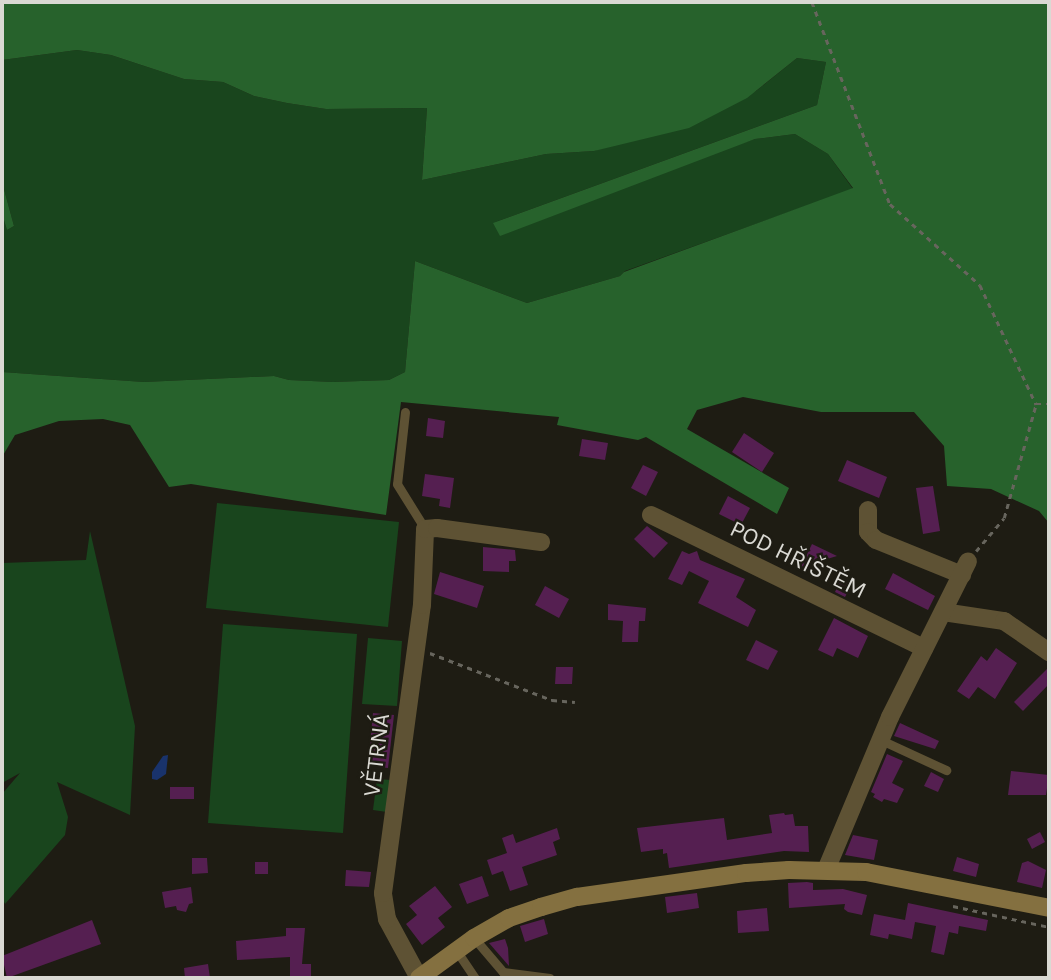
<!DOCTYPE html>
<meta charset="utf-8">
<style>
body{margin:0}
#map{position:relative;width:1051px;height:980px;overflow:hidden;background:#1e1c13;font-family:Karla,sans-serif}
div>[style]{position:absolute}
.green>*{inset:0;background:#19451d}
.forest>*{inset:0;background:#27622c}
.water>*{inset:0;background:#19336c}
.building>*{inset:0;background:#551f51}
.path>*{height:2.5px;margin-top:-1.25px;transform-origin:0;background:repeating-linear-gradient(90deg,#67655d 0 5px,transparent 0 10px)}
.lane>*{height:9px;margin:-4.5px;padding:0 4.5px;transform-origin:4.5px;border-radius:4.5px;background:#5e5234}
.street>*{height:18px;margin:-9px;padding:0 9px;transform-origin:9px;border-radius:9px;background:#5e5234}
.secondary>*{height:18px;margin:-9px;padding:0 9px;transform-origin:9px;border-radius:9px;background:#847040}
span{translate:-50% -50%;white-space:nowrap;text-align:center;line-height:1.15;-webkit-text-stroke:5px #1e1c13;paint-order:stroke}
.street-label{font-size:24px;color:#dad9d3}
.frame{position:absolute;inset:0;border:4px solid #dad9d3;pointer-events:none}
</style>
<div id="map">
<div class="green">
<i style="clip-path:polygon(77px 50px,111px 55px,184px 79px,223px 82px,254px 96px,287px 103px,326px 109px,427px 108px,422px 180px,546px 154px,594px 151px,756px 91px,797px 58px,826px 62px,817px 105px,493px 223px,755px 139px,795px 134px,828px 154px,853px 189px,625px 271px,620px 276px,527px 303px,415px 261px,405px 372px,389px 380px,333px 382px,289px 380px,274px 376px,144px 382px,2px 372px,2px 214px,7px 230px,14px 226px,2px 182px,2px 60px)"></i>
<i style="clip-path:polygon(217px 503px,399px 522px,388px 627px,206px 608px)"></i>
<i style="clip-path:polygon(90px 531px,135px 726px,130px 815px,57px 782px,68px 817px,65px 835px,5px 904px,2px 897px,2px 794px,20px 773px,2px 783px,2px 563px,86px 560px)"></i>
<i style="clip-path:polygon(223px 624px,357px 634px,343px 833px,208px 823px)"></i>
<i style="clip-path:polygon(368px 638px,402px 641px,397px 706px,362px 704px)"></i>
<i style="clip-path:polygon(377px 779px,391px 780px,387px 812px,373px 810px)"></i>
</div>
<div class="forest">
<i style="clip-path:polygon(2px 2px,1049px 2px,1049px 523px,1039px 511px,991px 489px,947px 486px,944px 446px,914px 412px,821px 412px,743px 397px,697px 410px,687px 429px,789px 488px,777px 514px,646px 437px,638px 440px,557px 425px,559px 417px,401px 402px,386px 515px,191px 484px,169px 487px,130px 425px,103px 419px,59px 421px,15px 435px,2px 457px,2px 372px,144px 382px,274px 376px,289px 380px,333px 382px,389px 380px,405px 372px,415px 261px,527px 303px,620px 276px,624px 272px,853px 188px,828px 154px,795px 134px,755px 139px,500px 236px,493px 223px,817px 105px,826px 62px,797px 58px,747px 98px,689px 128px,594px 151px,546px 154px,422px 180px,427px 108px,326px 109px,287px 103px,254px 96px,223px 82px,184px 79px,111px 55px,77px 50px,2px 60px)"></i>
<i style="clip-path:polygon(2px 182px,14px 226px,7px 230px,2px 214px)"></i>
</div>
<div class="water">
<i style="clip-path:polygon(168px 755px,166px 774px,157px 780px,152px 779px,152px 772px,163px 756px)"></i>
</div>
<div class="building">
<i style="clip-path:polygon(428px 418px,445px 421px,443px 438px,426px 436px)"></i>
<i style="clip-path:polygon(744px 433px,774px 453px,762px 472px,732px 452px)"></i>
<i style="clip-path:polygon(582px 439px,608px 443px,605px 460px,579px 456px)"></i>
<i style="clip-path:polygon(847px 460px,887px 477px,879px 498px,838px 481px)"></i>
<i style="clip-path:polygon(643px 465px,658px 472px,646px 496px,631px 488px)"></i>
<i style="clip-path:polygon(425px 474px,454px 478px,450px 508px,439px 506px,440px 499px,422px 496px)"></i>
<i style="clip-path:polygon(933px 486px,940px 531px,923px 534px,916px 488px)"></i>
<i style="clip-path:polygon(728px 496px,750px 508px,741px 525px,719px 514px)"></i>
<i style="clip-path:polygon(647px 526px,668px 543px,654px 558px,634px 539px)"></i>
<i style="clip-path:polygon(812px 544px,837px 556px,801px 567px)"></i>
<i style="clip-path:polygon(483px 547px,515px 550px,516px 561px,509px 561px,509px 572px,483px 571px)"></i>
<i style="clip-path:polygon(682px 551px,689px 554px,697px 551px,700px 560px,745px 579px,736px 597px,756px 610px,748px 627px,698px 603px,709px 581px,689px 571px,682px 585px,668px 579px)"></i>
<i style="clip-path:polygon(440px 572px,484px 586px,477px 608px,434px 594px)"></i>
<i style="clip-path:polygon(893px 573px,935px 596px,928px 610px,885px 589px)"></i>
<i style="clip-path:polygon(841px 579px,852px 584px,845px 597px,835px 592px)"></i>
<i style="clip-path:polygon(545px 586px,569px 599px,559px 618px,535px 605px)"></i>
<i style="clip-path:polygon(608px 604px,646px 608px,645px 621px,639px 621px,638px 642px,622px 642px,623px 621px,608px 620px)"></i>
<i style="clip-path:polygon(834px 618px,868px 636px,858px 658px,837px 648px,833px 657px,818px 650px)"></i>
<i style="clip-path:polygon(756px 640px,778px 651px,768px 670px,746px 660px)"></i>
<i style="clip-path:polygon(996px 648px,1017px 663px,995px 699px,978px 687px,969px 699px,957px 691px,981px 656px,987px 661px)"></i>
<i style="clip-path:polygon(556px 667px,573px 667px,572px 684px,555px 684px)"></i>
<i style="clip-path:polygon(1049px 667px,1049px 684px,1023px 711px,1014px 702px)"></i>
<i style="clip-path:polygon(373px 713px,394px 715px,388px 768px,368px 766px)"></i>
<i style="clip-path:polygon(900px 723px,939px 741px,935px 749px,894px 736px)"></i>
<i style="clip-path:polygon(887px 754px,903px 761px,892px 783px,904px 789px,897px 803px,884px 799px,882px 802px,873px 797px,875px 794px,871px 792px)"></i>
<i style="clip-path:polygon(1011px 771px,1049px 775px,1046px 795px,1008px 795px)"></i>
<i style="clip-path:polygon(931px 772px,944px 779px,938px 792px,924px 786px)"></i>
<i style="clip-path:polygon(170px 787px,194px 787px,194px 799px,170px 799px)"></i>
<i style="clip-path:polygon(784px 813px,785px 815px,793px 814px,795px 826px,808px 826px,809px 852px,784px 851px,669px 868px,667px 853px,663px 854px,663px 849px,641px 852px,637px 828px,724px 818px,727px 840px,772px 833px,769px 815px)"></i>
<i style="clip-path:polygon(557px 828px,560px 839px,553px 842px,557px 855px,522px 867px,528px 885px,510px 891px,503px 871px,492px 875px,487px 860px,507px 853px,502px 838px,513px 834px,516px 843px)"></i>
<i style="clip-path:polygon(1040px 832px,1045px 842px,1032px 849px,1027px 839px)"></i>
<i style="clip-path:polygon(853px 835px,878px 840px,874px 860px,845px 855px)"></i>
<i style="clip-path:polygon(957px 857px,979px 864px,976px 877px,953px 871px)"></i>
<i style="clip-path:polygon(192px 858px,207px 858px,208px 873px,192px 874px)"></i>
<i style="clip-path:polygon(1028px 861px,1046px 870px,1042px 888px,1017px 882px,1022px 863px)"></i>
<i style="clip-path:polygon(255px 862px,268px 862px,268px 874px,255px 874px)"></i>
<i style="clip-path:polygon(346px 870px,371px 872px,369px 887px,345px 886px)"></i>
<i style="clip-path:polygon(482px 876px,489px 896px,467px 904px,459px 884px)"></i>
<i style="clip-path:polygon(807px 882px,813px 883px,813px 890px,843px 889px,867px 895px,862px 915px,848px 912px,844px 909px,845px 904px,789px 908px,788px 883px)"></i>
<i style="clip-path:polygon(435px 886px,452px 907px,438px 918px,445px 927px,422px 945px,406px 924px,417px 915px,409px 906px)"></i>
<i style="clip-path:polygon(191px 887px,193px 903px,189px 904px,186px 912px,177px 910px,176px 906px,165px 908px,162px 892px)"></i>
<i style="clip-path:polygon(697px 893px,699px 908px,667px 913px,665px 897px)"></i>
<i style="clip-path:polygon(908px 903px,988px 920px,986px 931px,959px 926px,958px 934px,949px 932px,944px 955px,931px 952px,936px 926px,915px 922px,912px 939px,889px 934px,888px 939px,870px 935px,874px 914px,905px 920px)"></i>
<i style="clip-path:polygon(767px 908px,769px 931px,738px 933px,737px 911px)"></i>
<i style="clip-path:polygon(544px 919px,548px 934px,525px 942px,520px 926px)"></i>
<i style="clip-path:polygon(92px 920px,101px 944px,7px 978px,2px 956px)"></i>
<i style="clip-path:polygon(286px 928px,305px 928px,302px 964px,311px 964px,311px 978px,290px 978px,290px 957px,237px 960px,236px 941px,286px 936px)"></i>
<i style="clip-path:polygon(505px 939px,508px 948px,509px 966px,489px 943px)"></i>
<i style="clip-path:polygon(208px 964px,210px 978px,185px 978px,184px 968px)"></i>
</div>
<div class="path">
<i style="left:812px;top:2px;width:217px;rotate:68.9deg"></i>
<i style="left:890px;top:204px;width:121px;rotate:42deg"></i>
<i style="left:980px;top:285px;width:132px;rotate:64.8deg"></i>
<i style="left:1036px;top:404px;width:13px"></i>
<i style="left:976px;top:551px;width:43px;rotate:-49.7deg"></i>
<i style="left:1004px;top:518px;width:118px;rotate:-74.3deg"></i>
<i style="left:430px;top:653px;width:131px;rotate:21.1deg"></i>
<i style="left:552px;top:700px;width:23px;rotate:5deg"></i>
<i style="left:953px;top:906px;width:98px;rotate:12.3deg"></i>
</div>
<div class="lane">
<i style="left:405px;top:412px;width:72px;rotate:96.3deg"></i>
<i style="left:397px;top:484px;width:53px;rotate:58.1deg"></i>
<i style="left:881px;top:740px;width:72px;rotate:24.8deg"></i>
<i style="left:474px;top:938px;width:45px;rotate:49.5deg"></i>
<i style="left:503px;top:972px;width:47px;rotate:7.3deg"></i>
<i style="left:456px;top:950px;width:34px;rotate:56deg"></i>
</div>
<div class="street">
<i style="left:868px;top:510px;width:22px;rotate:90deg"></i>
<i style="left:868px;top:532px;width:11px;rotate:45deg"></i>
<i style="left:876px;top:540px;width:93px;rotate:22.1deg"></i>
<i style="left:651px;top:515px;width:304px;rotate:26deg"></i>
<i style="left:943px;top:612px;width:62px;rotate:8.4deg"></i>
<i style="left:1004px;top:621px;width:55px;rotate:34.6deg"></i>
<i style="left:826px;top:870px;width:166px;rotate:-67.3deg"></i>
<i style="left:890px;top:717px;width:174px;rotate:-63.4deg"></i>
<i style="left:419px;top:978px;width:67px;rotate:-118.5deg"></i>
<i style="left:387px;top:919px;width:26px;rotate:-99deg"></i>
<i style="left:383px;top:893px;width:291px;rotate:-82.3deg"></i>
<i style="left:422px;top:605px;width:76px;rotate:-87.7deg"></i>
<i style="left:425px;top:529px;width:12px;rotate:-5deg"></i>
<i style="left:437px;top:528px;width:105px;rotate:7.7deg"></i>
</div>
<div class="secondary">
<i style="left:419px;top:978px;width:68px;rotate:-36deg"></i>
<i style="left:474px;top:938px;width:40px;rotate:-29.7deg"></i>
<i style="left:509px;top:918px;width:34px;rotate:-19deg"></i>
<i style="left:541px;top:907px;width:37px;rotate:-16deg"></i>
<i style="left:577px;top:897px;width:171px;rotate:-8.1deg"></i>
<i style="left:746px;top:873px;width:43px;rotate:-4deg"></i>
<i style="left:789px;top:870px;width:77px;rotate:1.5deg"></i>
<i style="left:866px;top:872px;width:187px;rotate:11.1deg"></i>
</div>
<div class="street-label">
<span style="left:798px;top:560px;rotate:26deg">POD HŘIŠTĚM</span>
<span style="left:377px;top:755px;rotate:-83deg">VĚTRNÁ</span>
</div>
<div class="frame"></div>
</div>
